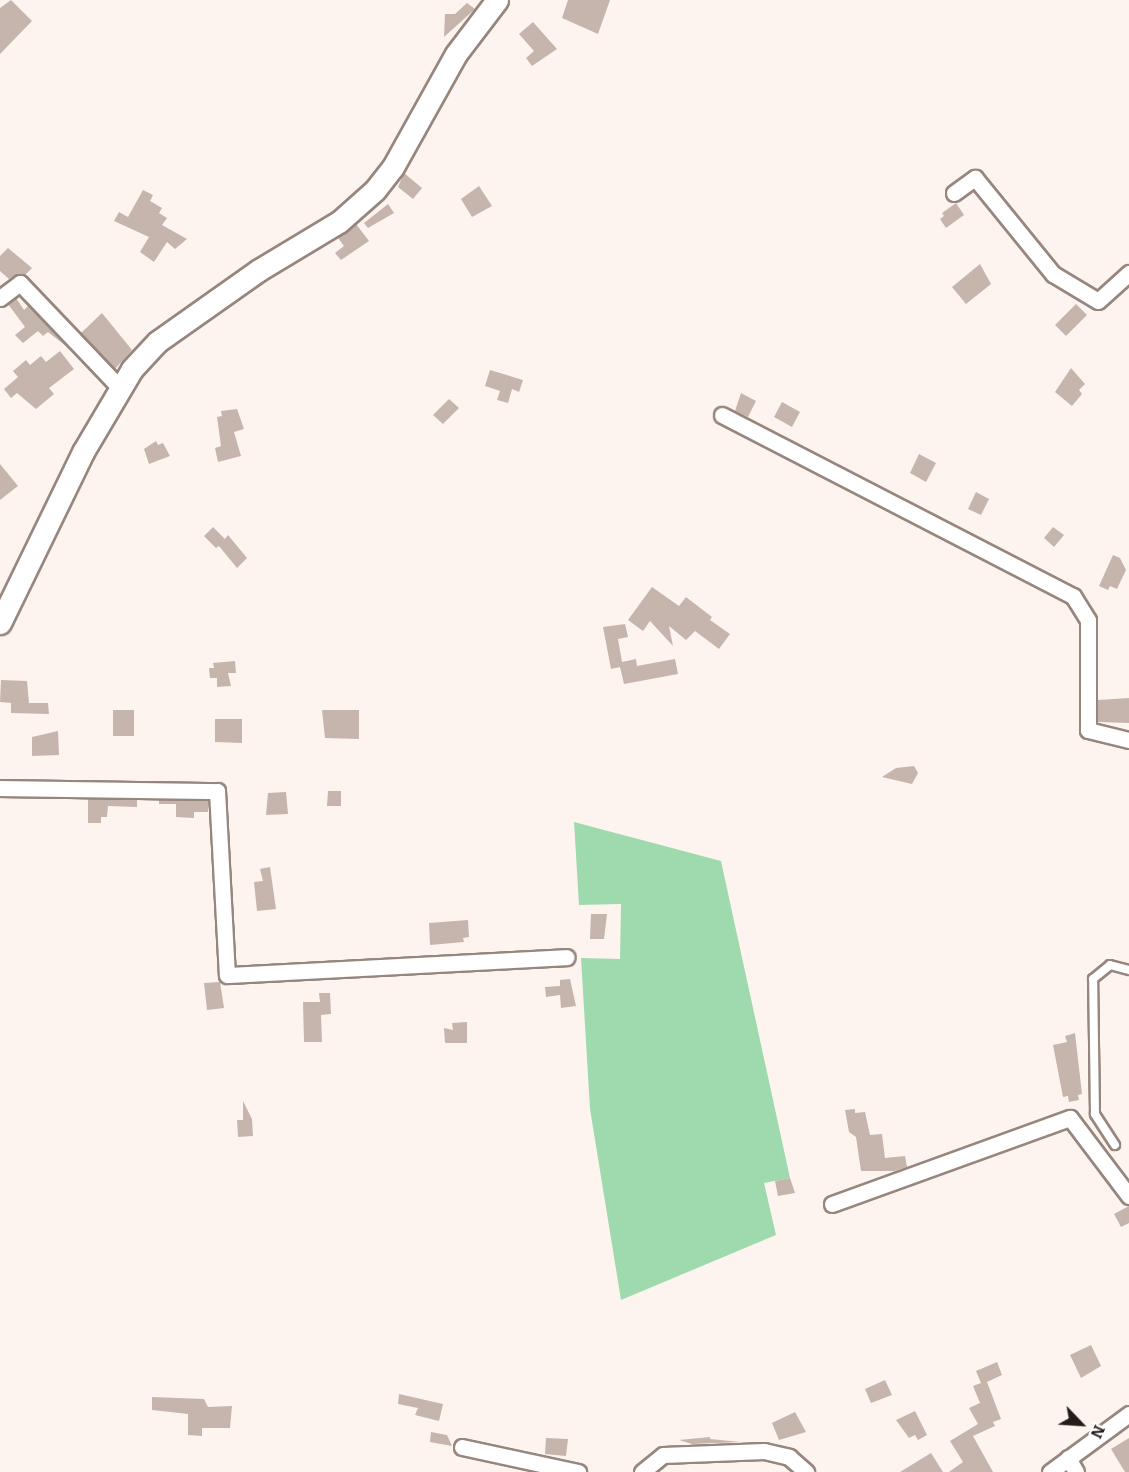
<!DOCTYPE html>
<style>
body{margin:0}
#map{position:relative;width:1129px;height:1472px;overflow:hidden;background:#fef4ef;font-family:Bitter,serif}
div>[style]{position:absolute}
.green>*{inset:0;background:#9edaae}
.building>*{inset:0;background:#c5b5ad}
.roads{filter:drop-shadow(2px 0 #96867e) drop-shadow(-2px 0 #96867e) drop-shadow(0 2px #96867e) drop-shadow(0 -2px #96867e)}
.lane>*{height:8px;margin:-4px;padding:0 4px;transform-origin:4px;border-radius:4px;background:#fff}
.street>*{height:15px;margin:-7.5px;padding:0 7.5px;transform-origin:7.5px;border-radius:7.5px;background:#fff}
.secondary>*{height:21px;margin:-10.5px;padding:0 10.5px;transform-origin:10.5px;border-radius:10.5px;background:#fff}
span{translate:-50% -50%;white-space:nowrap;text-align:center;line-height:1.15;-webkit-text-stroke:4.5px #fff;paint-order:stroke}
.north{position:absolute;left:1051px;top:1394px;width:60px;height:60px;-webkit-text-stroke:4px #fff;paint-order:stroke;rotate:115deg;font-size:16px;font-weight:700;line-height:24px;text-align:center;color:#241e1b}
.north::after{content:'';display:block;margin:auto;width:21px;height:27px;background:#241e1b;clip-path:polygon(50% 0,100% 100%,50% 72%,0 100%)}
</style>
<div id="map">
<div class="green">
<i style="clip-path:polygon(574px 822px,721px 861px,790px 1178px,764px 1183px,776px 1235px,621px 1300px,590px 1109px,581px 958px,620px 959px,621px 904px,579px 905px)"></i>
</div>
<div class="building">
<i style="clip-path:polygon(11px 0,32px 21px,0 54px,0 8px)"></i>
<i style="clip-path:polygon(568px 0,610px 0,598px 34px,562px 18px)"></i>
<i style="clip-path:polygon(467px 3px,475px 9px,444px 37px,445px 14px,455px 14px)"></i>
<i style="clip-path:polygon(533px 22px,557px 49px,532px 66px,526px 58px,534px 51px,519px 34px)"></i>
<i style="clip-path:polygon(404px 173px,422px 188px,413px 199px,398px 187px)"></i>
<i style="clip-path:polygon(479px 186px,492px 206px,472px 217px,461px 199px)"></i>
<i style="clip-path:polygon(143px 190px,153px 195px,150px 201px,162px 208px,159px 213px,167px 218px,162px 225px,187px 239px,175px 249px,167px 242px,154px 262px,140px 252px,149px 237px,114px 221px,119px 212px,128px 217px)"></i>
<i style="clip-path:polygon(956px 203px,964px 215px,946px 228px,940px 219px,944px 216px,942px 213px)"></i>
<i style="clip-path:polygon(388px 204px,394px 213px,368px 228px,364px 223px)"></i>
<i style="clip-path:polygon(356px 224px,369px 241px,341px 260px,335px 253px,344px 246px,338px 238px)"></i>
<i style="clip-path:polygon(8px 248px,32px 268px,25px 275px,18px 274px,9px 279px,0 271px,0 256px)"></i>
<i style="clip-path:polygon(980px 264px,991px 284px,966px 304px,952px 287px)"></i>
<i style="clip-path:polygon(16px 298px,24px 310px,28px 306px,71px 350px,48px 332px,43px 336px,38px 331px,23px 343px,15px 335px,25px 327px,8px 304px)"></i>
<i style="clip-path:polygon(1076px 304px,1087px 315px,1066px 336px,1055px 325px)"></i>
<i style="clip-path:polygon(102px 313px,132px 350px,115px 369px,81px 333px)"></i>
<i style="clip-path:polygon(60px 351px,74px 369px,49px 388px,54px 394px,36px 409px,17px 393px,11px 398px,4px 389px,18px 377px,13px 371px,26px 360px,30px 365px,41px 356px,46px 362px)"></i>
<i style="clip-path:polygon(1071px 368px,1085px 384px,1079px 390px,1082px 394px,1072px 406px,1055px 392px)"></i>
<i style="clip-path:polygon(490px 370px,523px 380px,519px 392px,512px 389px,508px 403px,497px 400px,500px 391px,485px 386px)"></i>
<i style="clip-path:polygon(741px 393px,756px 401px,748px 417px,735px 411px)"></i>
<i style="clip-path:polygon(449px 399px,459px 408px,443px 424px,433px 415px)"></i>
<i style="clip-path:polygon(782px 402px,800px 412px,792px 427px,774px 417px)"></i>
<i style="clip-path:polygon(237px 409px,244px 429px,234px 432px,241px 456px,218px 462px,215px 448px,221px 446px,217px 417px,222px 416px,221px 411px)"></i>
<i style="clip-path:polygon(156px 441px,158px 445px,163px 443px,170px 456px,149px 464px,144px 449px)"></i>
<i style="clip-path:polygon(919px 454px,936px 463px,926px 482px,910px 473px)"></i>
<i style="clip-path:polygon(0 464px,18px 486px,0 500px)"></i>
<i style="clip-path:polygon(976px 492px,989px 499px,981px 515px,968px 509px)"></i>
<i style="clip-path:polygon(213px 527px,225px 539px,228px 535px,247px 558px,237px 568px,219px 546px,216px 548px,204px 536px)"></i>
<i style="clip-path:polygon(1053px 527px,1064px 535px,1054px 547px,1044px 538px)"></i>
<i style="clip-path:polygon(1113px 555px,1120px 558px,1126px 570px,1117px 589px,1110px 586px,1108px 590px,1099px 586px)"></i>
<i style="clip-path:polygon(652px 587px,679px 606px,686px 597px,712px 617px,710px 620px,730px 634px,719px 649px,695px 631px,686px 640px,669px 626px,673px 646px,650px 621px,643px 631px,628px 620px)"></i>
<i style="clip-path:polygon(625px 624px,628px 637px,618px 639px,622px 662px,636px 659px,637px 666px,675px 659px,678px 674px,624px 684px,620px 667px,611px 669px,603px 627px)"></i>
<i style="clip-path:polygon(235px 661px,236px 673px,228px 673px,231px 686px,217px 687px,217px 678px,210px 678px,209px 668px,214px 668px,213px 663px)"></i>
<i style="clip-path:polygon(1px 680px,27px 681px,29px 703px,48px 703px,49px 714px,11px 713px,11px 703px,0 702px)"></i>
<i style="clip-path:polygon(1129px 698px,1129px 723px,1098px 722px,1098px 700px)"></i>
<i style="clip-path:polygon(113px 710px,134px 710px,134px 736px,113px 736px)"></i>
<i style="clip-path:polygon(322px 710px,359px 710px,359px 739px,325px 738px)"></i>
<i style="clip-path:polygon(215px 719px,242px 719px,242px 743px,215px 742px)"></i>
<i style="clip-path:polygon(58px 731px,59px 755px,32px 756px,32px 737px)"></i>
<i style="clip-path:polygon(914px 766px,918px 773px,912px 784px,882px 777px,896px 768px)"></i>
<i style="clip-path:polygon(328px 791px,341px 791px,341px 806px,327px 806px)"></i>
<i style="clip-path:polygon(286px 792px,288px 814px,266px 815px,268px 793px)"></i>
<i style="clip-path:polygon(88px 799px,137px 800px,137px 807px,108px 806px,107px 817px,101px 817px,101px 823px,88px 823px)"></i>
<i style="clip-path:polygon(159px 800px,208px 801px,208px 812px,194px 812px,194px 818px,176px 817px,176px 804px,159px 804px)"></i>
<i style="clip-path:polygon(270px 867px,276px 909px,257px 911px,254px 882px,263px 881px,260px 869px)"></i>
<i style="clip-path:polygon(591px 914px,607px 914px,604px 939px,590px 939px)"></i>
<i style="clip-path:polygon(468px 920px,469px 937px,463px 938px,464px 942px,430px 945px,429px 923px)"></i>
<i style="clip-path:polygon(570px 979px,576px 1006px,561px 1008px,560px 995px,546px 997px,545px 987px,560px 986px,560px 980px)"></i>
<i style="clip-path:polygon(220px 982px,224px 1008px,207px 1010px,204px 983px)"></i>
<i style="clip-path:polygon(319px 993px,330px 993px,331px 1014px,321px 1015px,322px 1042px,304px 1042px,303px 1002px,320px 1002px)"></i>
<i style="clip-path:polygon(467px 1022px,467px 1043px,445px 1043px,444px 1028px,453px 1030px,452px 1023px)"></i>
<i style="clip-path:polygon(1075px 1033px,1082px 1094px,1078px 1095px,1079px 1100px,1069px 1102px,1068px 1096px,1063px 1097px,1053px 1045px,1067px 1042px,1065px 1036px)"></i>
<i style="clip-path:polygon(243px 1101px,252px 1119px,253px 1136px,238px 1137px,237px 1120px,243px 1120px)"></i>
<i style="clip-path:polygon(855px 1109px,855px 1113px,865px 1112px,870px 1135px,882px 1134px,885px 1158px,905px 1156px,907px 1167px,894px 1171px,861px 1171px,856px 1137px,849px 1132px,845px 1110px)"></i>
<i style="clip-path:polygon(790px 1178px,795px 1193px,778px 1196px,775px 1181px)"></i>
<i style="clip-path:polygon(1129px 1206px,1129px 1223px,1121px 1227px,1114px 1214px)"></i>
<i style="clip-path:polygon(1091px 1345px,1101px 1366px,1081px 1378px,1070px 1355px)"></i>
<i style="clip-path:polygon(997px 1362px,1002px 1375px,987px 1382px,1001px 1419px,993px 1422px,995px 1426px,973px 1436px,993px 1472px,949px 1472px,963px 1462px,950px 1441px,978px 1424px,969px 1408px,980px 1403px,973px 1386px,981px 1383px,976px 1371px)"></i>
<i style="clip-path:polygon(885px 1380px,892px 1395px,871px 1403px,865px 1389px)"></i>
<i style="clip-path:polygon(399px 1394px,443px 1404px,439px 1421px,415px 1415px,418px 1408px,398px 1404px)"></i>
<i style="clip-path:polygon(152px 1397px,204px 1399px,208px 1407px,232px 1406px,230px 1428px,202px 1428px,202px 1436px,188px 1435px,188px 1414px,152px 1410px)"></i>
<i style="clip-path:polygon(915px 1411px,927px 1435px,918px 1440px,915px 1435px,909px 1438px,896px 1420px)"></i>
<i style="clip-path:polygon(795px 1412px,806px 1432px,779px 1440px,772px 1423px)"></i>
<i style="clip-path:polygon(431px 1432px,447px 1435px,452px 1446px,430px 1442px)"></i>
<i style="clip-path:polygon(710px 1437px,710px 1439px,741px 1442px,692px 1444px,679px 1440px)"></i>
<i style="clip-path:polygon(546px 1438px,568px 1439px,566px 1456px,545px 1454px)"></i>
<i style="clip-path:polygon(1129px 1438px,1129px 1472px,1125px 1472px,1111px 1449px)"></i>
<i style="clip-path:polygon(931px 1453px,943px 1472px,900px 1472px)"></i>
</div>
<div class="roads">
<div class="lane">
<i style="left:1115px;top:1145px;width:37px;rotate:-123deg"></i>
<i style="left:1095px;top:1114px;width:135px;rotate:-90.8deg"></i>
<i style="left:1093px;top:979px;width:22px;rotate:-39deg"></i>
<i style="left:1110px;top:965px;width:20px;rotate:15deg"></i>
</div>
<div class="street">
<i style="left:954px;top:193px;width:26px;rotate:-36deg"></i>
<i style="left:975px;top:178px;width:124px;rotate:50.9deg"></i>
<i style="left:1053px;top:274px;width:52px;rotate:31deg"></i>
<i style="left:1098px;top:301px;width:42px;rotate:-42.1deg"></i>
<i style="left:0;top:298px;width:25px;rotate:-37deg"></i>
<i style="left:20px;top:283px;width:145px;rotate:46.4deg"></i>
<i style="left:722px;top:415px;width:395px;rotate:27.3deg"></i>
<i style="left:1073px;top:596px;width:28px;rotate:58deg"></i>
<i style="left:1088px;top:620px;width:110px;rotate:90deg"></i>
<i style="left:1088px;top:730px;width:42px;rotate:13.7deg"></i>
<i style="left:0;top:788px;width:217px;rotate:0.8deg"></i>
<i style="left:217px;top:791px;width:184px;rotate:86.9deg"></i>
<i style="left:227px;top:975px;width:340px;rotate:-3deg"></i>
<i style="left:832px;top:1204px;width:253px;rotate:-19.9deg"></i>
<i style="left:1070px;top:1118px;width:98px;rotate:52.9deg"></i>
<i style="left:462px;top:1447px;width:119px;rotate:12.2deg"></i>
<i style="left:1068px;top:1458px;width:16px;rotate:60deg"></i>
<i style="left:642px;top:1472px;width:27px;rotate:-39deg"></i>
<i style="left:663px;top:1455px;width:101px;rotate:-2.3deg"></i>
<i style="left:764px;top:1451px;width:26px;rotate:13deg"></i>
<i style="left:789px;top:1457px;width:23px;rotate:41deg"></i>
<i style="left:1050px;top:1472px;width:98px;rotate:-36.3deg"></i>
</div>
<div class="secondary">
<i style="left:0;top:623px;width:190px;rotate:-64.1deg"></i>
<i style="left:83px;top:452px;width:96px;rotate:-59.4deg"></i>
<i style="left:132px;top:369px;width:37px;rotate:-47deg"></i>
<i style="left:157px;top:342px;width:125px;rotate:-35.2deg"></i>
<i style="left:259px;top:270px;width:93px;rotate:-31deg"></i>
<i style="left:339px;top:222px;width:48px;rotate:-41.6deg"></i>
<i style="left:375px;top:190px;width:29px;rotate:-52deg"></i>
<i style="left:393px;top:167px;width:129px;rotate:-60.9deg"></i>
<i style="left:456px;top:54px;width:68px;rotate:-52.8deg"></i>
</div>
</div>
<div class="north">N</div>
</div>
